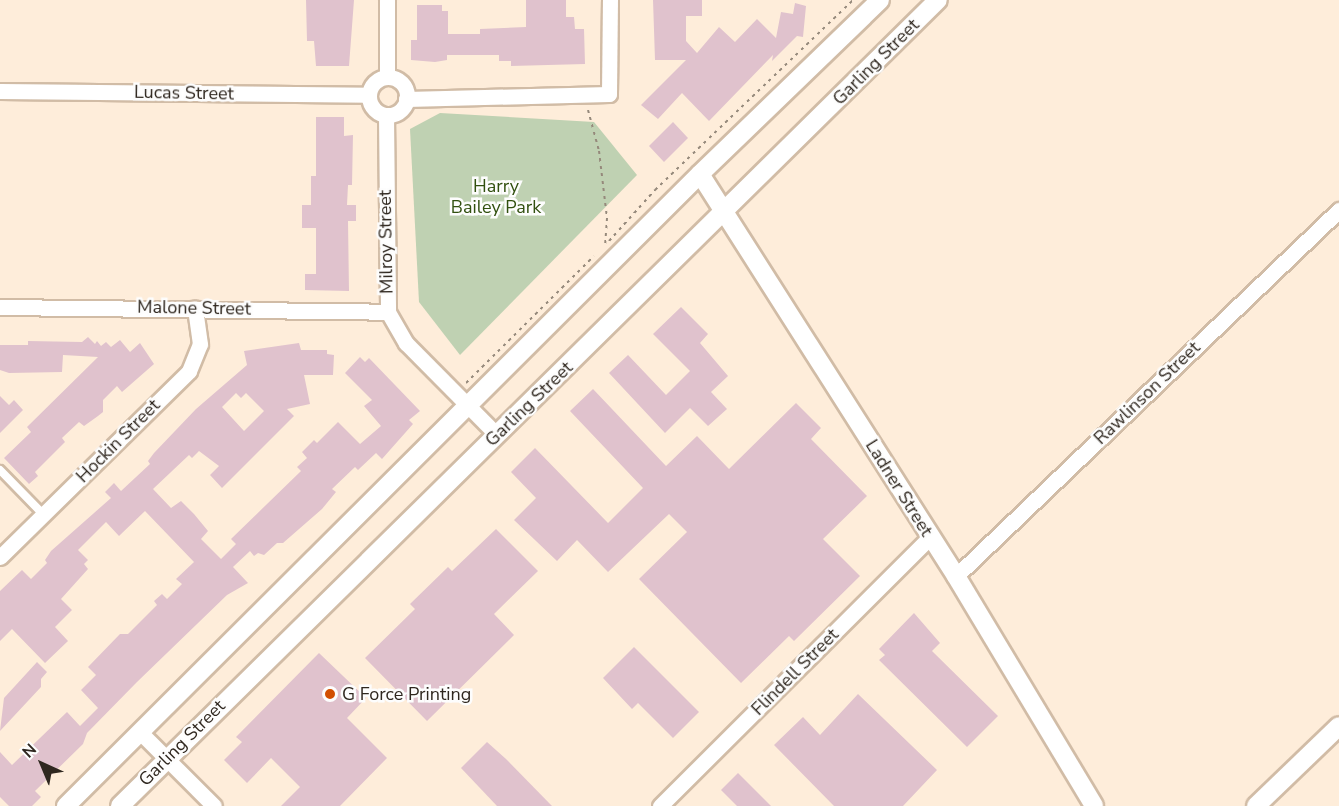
<!DOCTYPE html>
<style>
body{margin:0}
#map{position:relative;width:1339px;height:806px;overflow:hidden;background:#feedda;font-family:"Nunito Sans",sans-serif}
div>[style]{position:absolute}
.green>*{inset:0;background:#bfd1b2}
.building>*{inset:0;background:#e0c2cd}
.path>*{height:2px;margin-top:-1px;transform-origin:0;background:repeating-linear-gradient(90deg,#95897b 0 3px,transparent 0 7.5px)}
.roads{filter:drop-shadow(2px 0 #d1bca6) drop-shadow(-2px 0 #d1bca6) drop-shadow(0 2px #d1bca6) drop-shadow(0 -2px #d1bca6)}
.service>*{height:8px;margin:-4px;padding:0 4px;transform-origin:4px;border-radius:4px;background:#fff}
.minor>*{height:15px;margin:-7.5px;padding:0 7.5px;transform-origin:7.5px;border-radius:7.5px;background:#fff}
.minor>.ring{margin:-7.5px;padding:0;box-sizing:content-box;background:none;border:15px solid #fff;border-radius:50%}
.tertiary>*{height:18px;margin:-9px;padding:0 9px;transform-origin:9px;border-radius:9px;background:#fff}
.dots>*{width:16px;height:16px;translate:-50% -50%;box-sizing:border-box;border:3px solid #fdfdfd;border-radius:50%}
span{translate:-50% -50%;white-space:nowrap;text-align:center;line-height:1.15;-webkit-text-stroke:5px #fdfdfd;paint-order:stroke}
.street-label{font-size:18px;color:#2f271f}
.park-label{font-size:18px;color:#31500f}
.poi-label{font-size:18px;color:#2f271f}
.left{translate:0 -50%;text-align:left}
.north{position:absolute;left:12px;top:734px;width:60px;height:60px;-webkit-text-stroke:4px #fdfdfd;paint-order:stroke;rotate:316deg;font-size:16px;font-weight:700;line-height:24px;text-align:center;color:#2f271f}
.north::after{content:'';display:block;margin:auto;width:21px;height:27px;background:#2f271f;clip-path:polygon(50% 0,100% 100%,50% 72%,0 100%)}
</style>
<div id="map">
<div class="green">
<i style="clip-path:polygon(440px 113px,594px 122px,637px 175px,460px 355px,419px 302px,410px 129px)"></i>
</div>
<div class="building">
<i style="clip-path:polygon(306px 0,354px 0,349px 66px,316px 66px,314px 41px,307px 41px)"></i>
<i style="clip-path:polygon(526px 0,566px 0,566px 17px,574px 17px,575px 29px,584px 29px,585px 64px,511px 66px,511px 61px,499px 61px,499px 55px,447px 55px,447px 60px,435px 62px,411px 60px,411px 40px,417px 40px,417px 5px,442px 5px,442px 11px,448px 11px,448px 34px,480px 34px,480px 29px,526px 27px)"></i>
<i style="clip-path:polygon(653px 0,702px 0,702px 16px,686px 16px,686px 41px,697px 53px,719px 27px,735px 42px,757px 19px,776px 38px,781px 12px,793px 14px,795px 3px,806px 6px,803px 37px,797px 36px,772px 61px,773px 55px,709px 121px,682px 93px,658px 119px,641px 105px,686px 60px,655px 60px)"></i>
<i style="clip-path:polygon(316px 117px,344px 117px,344px 136px,353px 135px,352px 185px,348px 185px,347px 205px,356px 205px,356px 221px,348px 221px,349px 291px,305px 290px,305px 274px,316px 274px,316px 228px,302px 228px,302px 205px,311px 205px,311px 176px,316px 176px)"></i>
<i style="clip-path:polygon(673px 122px,688px 138px,664px 162px,649px 146px)"></i>
<i style="clip-path:polygon(681px 307px,708px 334px,700px 343px,728px 376px,711px 392px,727px 409px,708px 426px,690px 408px,665px 433px,609px 373px,628px 355px,666px 395px,690px 371px,653px 334px)"></i>
<i style="clip-path:polygon(88px 337px,95px 344px,97px 341px,101px 346px,106px 342px,111px 347px,120px 340px,130px 352px,140px 343px,154px 364px,122px 392px,117px 386px,103px 400px,103px 412px,98px 416px,84px 426px,79px 422px,62px 438px,65px 442px,35px 472px,38px 476px,29px 484px,4px 458px,31px 432px,27px 427px,98px 357px,63px 355px,62px 372px,9px 373px,0 370px,0 345px,28px 345px,28px 341px,82px 342px)"></i>
<i style="clip-path:polygon(evenodd,299px 343px,301px 350px,327px 350px,327px 354px,334px 355px,333px 375px,304px 375px,310px 404px,287px 409px,294px 416px,222px 488px,210px 475px,219px 466px,199px 451px,192px 458px,189px 455px,153px 489px,171px 508px,181px 501px,194px 514px,208px 531px,201px 539px,221px 559px,236px 544px,231px 539px,301px 471px,297px 467px,307px 458px,302px 452px,314px 440px,317px 443px,338px 422px,360px 444px,381px 426px,364px 406px,372px 400px,345px 373px,360px 357px,365px 362px,369px 358px,420px 411px,409px 420px,413px 424px,382px 459px,376px 453px,358px 470px,355px 467px,332px 489px,336px 492px,322px 509px,283px 543px,277px 543px,264px 555px,258px 553px,254px 556px,250px 551px,233px 567px,248px 583px,227px 595px,137px 682px,87px 733px,83px 744px,35px 791px,41px 797px,32px 806px,9px 806px,0 797px,0 752px,12px 765px,67px 712px,80px 726px,98px 708px,81px 690px,96px 675px,88px 667px,120px 634px,128px 634px,157px 605px,154px 601px,162px 594px,167px 599px,182px 584px,176px 579px,194px 562px,145px 511px,119px 536px,106px 522px,78px 550px,88px 560px,84px 564px,88px 569px,61px 599px,72px 610px,55px 627px,68px 641px,45px 663px,12px 629px,0 641px,0 591px,22px 570px,31px 579px,47px 563px,45px 560px,51px 551px,111px 498px,105px 492px,114px 483px,121px 491px,150px 464px,148px 461px,154px 453px,196px 409px,247px 365px,244px 351px,299px 343px,236px 393px,241px 398px,246px 393px,264px 411px,244px 431px,222px 407px,236px 393px)"></i>
<i style="clip-path:polygon(593px 389px,666px 466px,697px 436px,729px 469px,796px 403px,821px 428px,811px 439px,867px 496px,823px 539px,860px 576px,794px 641px,789px 636px,741px 683px,639px 579px,687px 532px,669px 514px,608px 572px,577px 540px,557px 561px,514px 520px,536px 498px,511px 472px,535px 448px,608px 523px,643px 488px,570px 411px)"></i>
<i style="clip-path:polygon(0 396px,9px 405px,14px 400px,23px 410px,0 433px)"></i>
<i style="clip-path:polygon(496px 529px,538px 571px,494px 614px,514px 635px,427px 721px,365px 658px,415px 609px,410px 604px,448px 567px,452px 571px)"></i>
<i style="clip-path:polygon(914px 613px,940px 643px,932px 651px,998px 716px,967px 747px,879px 660px,885px 655px,879px 649px)"></i>
<i style="clip-path:polygon(634px 647px,699px 712px,673px 738px,638px 703px,632px 709px,603px 678px)"></i>
<i style="clip-path:polygon(319px 653px,366px 698px,347px 718px,387px 758px,340px 806px,281px 806px,300px 787px,271px 758px,247px 783px,224px 760px,242px 742px,236px 737px)"></i>
<i style="clip-path:polygon(37px 662px,47px 672px,41px 679px,41px 687px,0 731px,4px 698px)"></i>
<i style="clip-path:polygon(858px 694px,937px 770px,903px 806px,834px 806px,774px 745px,803px 717px,820px 735px)"></i>
<i style="clip-path:polygon(487px 742px,506px 759px,552px 806px,497px 806px,461px 768px)"></i>
<i style="clip-path:polygon(738px 773px,771px 806px,737px 806px,721px 790px)"></i>
</div>
<div class="path">
<i style="left:588px;top:110px;width:42px;rotate:75deg"></i>
<i style="left:599px;top:151px;width:67px;rotate:83.2deg"></i>
<i style="left:607px;top:218px;width:28px;rotate:94deg"></i>
<i style="left:609px;top:241px;width:69px;rotate:-48deg"></i>
<i style="left:655px;top:190px;width:274px;rotate:-43.8deg"></i>
<i style="left:466px;top:383px;width:180px;rotate:-44.8deg"></i>
</div>
<div class="roads">
<div class="service">
<i style="left:0;top:470px;width:62px;rotate:45.7deg"></i>
</div>
<div class="minor">
<i style="left:387px;top:77px;width:77px;rotate:-90deg"></i>
<i class="ring" style="left:369px;top:77px;width:23px;height:23px"></i>
<i style="left:0;top:91px;width:369px;rotate:0.6deg"></i>
<i style="left:406px;top:99px;width:203px;rotate:-1.4deg"></i>
<i style="left:609px;top:94px;width:94px;rotate:-89.4deg"></i>
<i style="left:386px;top:115px;width:197px;rotate:89.4deg"></i>
<i style="left:388px;top:312px;width:36px;rotate:60deg"></i>
<i style="left:406px;top:343px;width:129px;rotate:45.3deg"></i>
<i style="left:0;top:307px;width:388px;rotate:0.7deg"></i>
<i style="left:0;top:557px;width:265px;rotate:-44.5deg"></i>
<i style="left:189px;top:371px;width:29px;rotate:-68deg"></i>
<i style="left:200px;top:344px;width:36px;rotate:-98deg"></i>
<i style="left:956px;top:576px;width:530px;rotate:-43.7deg"></i>
<i style="left:141px;top:733px;width:103px;rotate:45deg"></i>
<i style="left:660px;top:806px;width:381px;rotate:-44.9deg"></i>
</div>
<div class="tertiary">
<i style="left:700px;top:174px;width:477px;rotate:57.5deg"></i>
<i style="left:956px;top:576px;width:268px;rotate:59deg"></i>
<i style="left:66px;top:806px;width:895px;rotate:-44.91deg"></i>
<i style="left:700px;top:174px;width:250px;rotate:-44deg"></i>
<i style="left:120px;top:806px;width:1148px;rotate:-44.58deg"></i>
<i style="left:1256px;top:806px;width:115px;rotate:-43.9deg"></i>
</div>
</div>
<div class="dots">
<i style="left:330px;top:694px;background:#d24f00"></i>
</div>
<div class="street-label">
<span style="left:876px;top:62px;rotate:-45deg">Garling Street</span>
<span style="left:184px;top:93px;rotate:1deg">Lucas Street</span>
<span style="left:386px;top:242px;rotate:-91deg">Milroy Street</span>
<span style="left:194px;top:308px;rotate:1deg">Malone Street</span>
<span style="left:1147px;top:393px;rotate:-44deg">Rawlinson Street</span>
<span style="left:529px;top:404px;rotate:-44deg">Garling Street</span>
<span style="left:118px;top:441px;rotate:-45deg">Hockin Street</span>
<span style="left:899px;top:488px;rotate:58deg">Ladner Street</span>
<span style="left:795px;top:672px;rotate:-45deg">Flindell Street</span>
<span style="left:182px;top:743px;rotate:-45deg">Garling Street</span>
</div>
<div class="park-label">
<span style="left:496px;top:197px">Harry<br>Bailey Park</span>
</div>
<div class="poi-label">
<span class="left" style="left:342px;top:694px">G Force Printing</span>
</div>
<div class="north">N</div>
</div>
